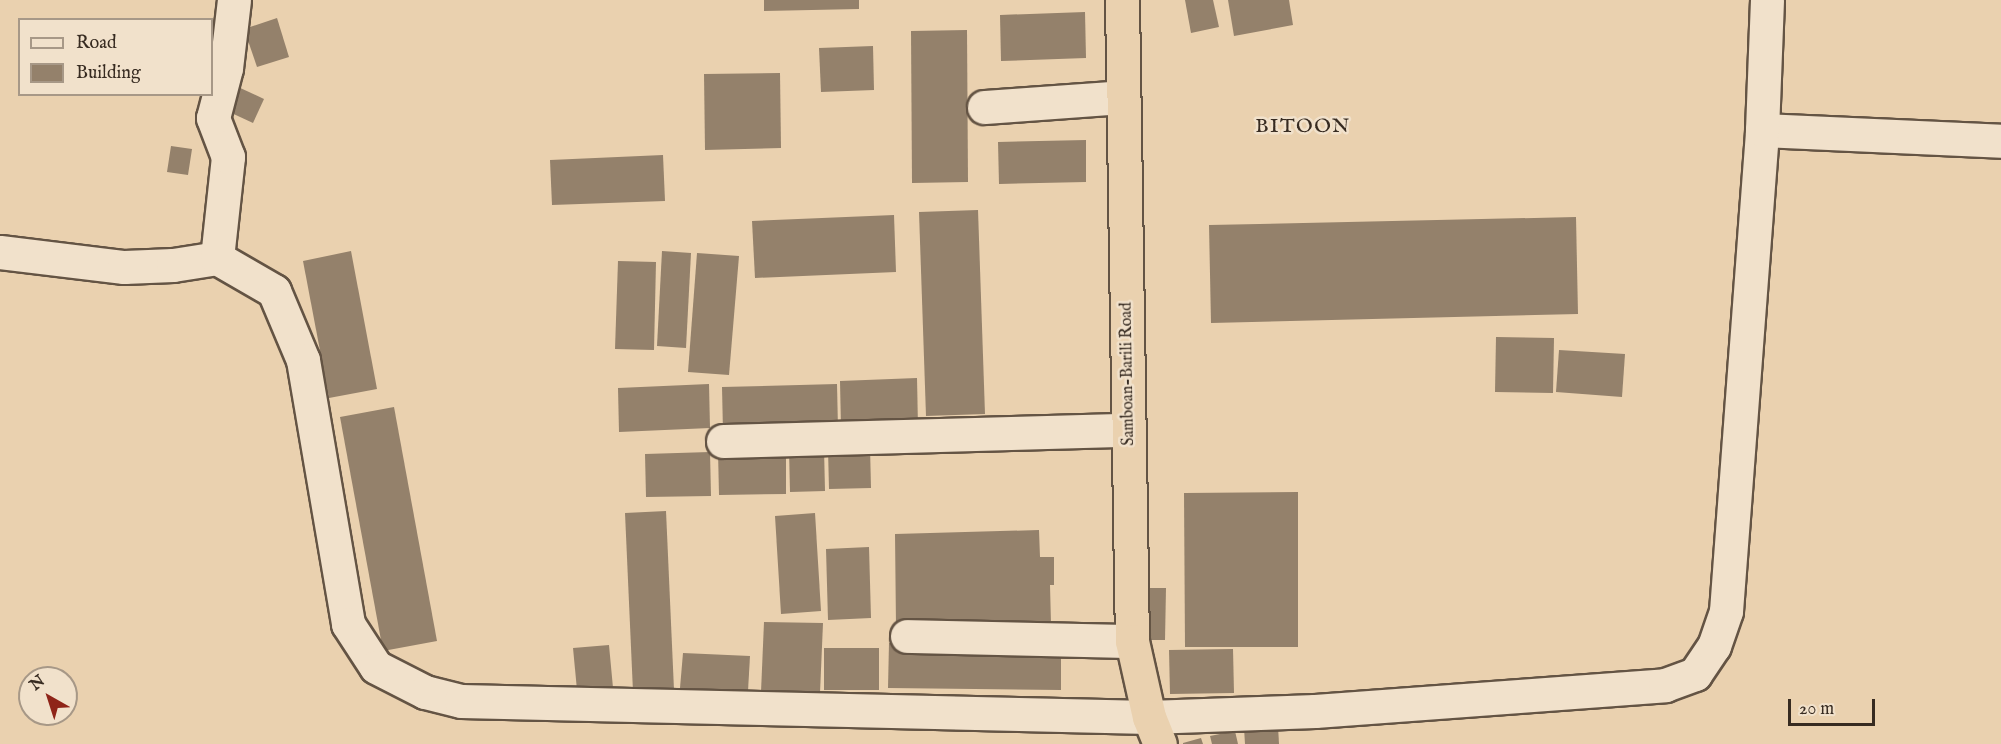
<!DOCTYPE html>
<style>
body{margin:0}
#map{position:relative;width:2001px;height:744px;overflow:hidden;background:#ead1af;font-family:"IM FELL English",serif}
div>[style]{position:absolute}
.building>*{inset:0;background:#94816b}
.roads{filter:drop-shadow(2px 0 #645444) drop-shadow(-2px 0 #645444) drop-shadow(0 2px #645444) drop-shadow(0 -2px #645444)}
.minor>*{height:33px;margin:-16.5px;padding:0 16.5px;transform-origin:16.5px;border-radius:16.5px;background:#f1e1cb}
.highway>*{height:33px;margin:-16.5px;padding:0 16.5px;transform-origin:16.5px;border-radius:16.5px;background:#ead1af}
span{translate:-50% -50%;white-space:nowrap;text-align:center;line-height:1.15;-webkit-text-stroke:5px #f1e1cb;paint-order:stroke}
.street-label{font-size:16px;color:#372b21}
.quarter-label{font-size:20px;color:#372b21;letter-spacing:1.5px}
.legend{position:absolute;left:18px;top:18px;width:195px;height:78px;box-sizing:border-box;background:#f1e1cb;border:2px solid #a79887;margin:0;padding:8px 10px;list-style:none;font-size:18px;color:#372b21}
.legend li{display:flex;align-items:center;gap:12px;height:30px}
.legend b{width:30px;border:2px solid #a79887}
.north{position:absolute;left:18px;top:666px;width:60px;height:60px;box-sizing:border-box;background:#f1e1cb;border:2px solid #a79887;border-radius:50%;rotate:321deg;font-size:16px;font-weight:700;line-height:24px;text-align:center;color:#372b21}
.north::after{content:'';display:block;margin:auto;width:21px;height:27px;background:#8f2418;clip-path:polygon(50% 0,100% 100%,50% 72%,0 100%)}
.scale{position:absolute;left:1788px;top:699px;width:87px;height:27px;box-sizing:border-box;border:3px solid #372b21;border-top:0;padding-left:8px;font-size:18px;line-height:21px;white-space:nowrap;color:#372b21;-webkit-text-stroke:4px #f1e1cb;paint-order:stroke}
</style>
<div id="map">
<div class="building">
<i style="clip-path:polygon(764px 0,859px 0,859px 9px,764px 11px)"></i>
<i style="clip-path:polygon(1185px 0,1213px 0,1219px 27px,1191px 33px)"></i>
<i style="clip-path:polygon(1228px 0,1289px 0,1293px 25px,1234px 36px)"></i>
<i style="clip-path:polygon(1085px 12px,1086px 58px,1001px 61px,1000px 15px)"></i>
<i style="clip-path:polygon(277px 18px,289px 57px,257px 67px,244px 29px)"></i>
<i style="clip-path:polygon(967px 30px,968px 182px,912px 183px,911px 31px)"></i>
<i style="clip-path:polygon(873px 46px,874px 90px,821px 92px,819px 48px)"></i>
<i style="clip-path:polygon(780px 73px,781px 148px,705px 150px,704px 74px)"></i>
<i style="clip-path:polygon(236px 86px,264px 99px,253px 123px,225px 110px)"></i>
<i style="clip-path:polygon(1086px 140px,1086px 182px,999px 184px,998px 142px)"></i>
<i style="clip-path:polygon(171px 146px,192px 149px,188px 175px,167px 172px)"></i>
<i style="clip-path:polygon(663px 155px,665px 201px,552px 205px,550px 160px)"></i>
<i style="clip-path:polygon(978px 210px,985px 414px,926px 416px,919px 212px)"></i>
<i style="clip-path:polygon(894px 215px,896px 272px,755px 278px,752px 221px)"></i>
<i style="clip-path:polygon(1576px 217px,1578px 314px,1211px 323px,1209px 225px)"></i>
<i style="clip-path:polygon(351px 251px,377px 389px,329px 398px,303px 261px)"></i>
<i style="clip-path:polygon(662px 251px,691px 253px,686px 348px,657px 346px)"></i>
<i style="clip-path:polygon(697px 253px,739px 256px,729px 375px,688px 372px)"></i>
<i style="clip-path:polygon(618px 261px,656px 262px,654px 350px,615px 349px)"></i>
<i style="clip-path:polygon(1496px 337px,1554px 338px,1553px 393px,1495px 392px)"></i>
<i style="clip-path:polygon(1559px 350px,1625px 354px,1622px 397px,1556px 392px)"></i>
<i style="clip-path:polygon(917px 378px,918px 427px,841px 428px,840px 381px)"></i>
<i style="clip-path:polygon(709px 384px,710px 428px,619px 432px,618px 388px)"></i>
<i style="clip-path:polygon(837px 384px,838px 429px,723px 432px,722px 387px)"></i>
<i style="clip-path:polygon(394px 407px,437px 641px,383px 651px,340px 417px)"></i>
<i style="clip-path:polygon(870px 447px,871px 488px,829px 489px,828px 449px)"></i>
<i style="clip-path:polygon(824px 448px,825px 491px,790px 492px,789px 449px)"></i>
<i style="clip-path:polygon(718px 451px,786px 451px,786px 494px,719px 495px)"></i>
<i style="clip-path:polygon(710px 452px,711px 496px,646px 497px,645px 454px)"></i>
<i style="clip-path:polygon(1298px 492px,1298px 647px,1185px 647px,1184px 493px)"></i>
<i style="clip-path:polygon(666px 511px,674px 690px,633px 692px,625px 513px)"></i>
<i style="clip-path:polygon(815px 513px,821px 611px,781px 614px,775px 516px)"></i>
<i style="clip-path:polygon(1039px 530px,1040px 557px,1054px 557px,1054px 585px,1050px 585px,1051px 624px,896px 627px,895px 534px)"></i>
<i style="clip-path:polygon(869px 547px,871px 618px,828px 620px,826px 549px)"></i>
<i style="clip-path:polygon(1144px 588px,1166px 588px,1165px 640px,1143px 640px)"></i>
<i style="clip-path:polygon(764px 622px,823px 623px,820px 693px,761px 692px)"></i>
<i style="clip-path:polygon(889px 643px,1061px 644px,1061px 690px,888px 688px)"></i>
<i style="clip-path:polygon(609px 645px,613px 688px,577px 690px,573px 648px)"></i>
<i style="clip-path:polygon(824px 648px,879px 648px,879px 690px,824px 690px)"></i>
<i style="clip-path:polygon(1233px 649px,1234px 693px,1170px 694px,1169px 650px)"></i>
<i style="clip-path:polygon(683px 653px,750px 656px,748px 691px,680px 688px)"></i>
<i style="clip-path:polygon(1278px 726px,1279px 744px,1245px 744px,1244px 728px)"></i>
<i style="clip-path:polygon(1235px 731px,1238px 744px,1212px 744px,1210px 736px)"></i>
<i style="clip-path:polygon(1201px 738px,1203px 744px,1183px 744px,1183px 743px)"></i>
</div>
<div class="roads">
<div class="minor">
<i style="left:984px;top:107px;width:139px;rotate:-4.1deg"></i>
<i style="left:1762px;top:130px;width:239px;rotate:2.6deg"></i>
<i style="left:0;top:252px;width:125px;rotate:6.9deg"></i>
<i style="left:124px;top:267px;width:49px;rotate:-2.3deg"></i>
<i style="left:173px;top:265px;width:45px;rotate:-9deg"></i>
<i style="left:217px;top:258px;width:66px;rotate:30.1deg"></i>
<i style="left:274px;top:291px;width:75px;rotate:67.2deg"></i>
<i style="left:303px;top:360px;width:268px;rotate:80.3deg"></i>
<i style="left:348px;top:624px;width:51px;rotate:56.9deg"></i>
<i style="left:376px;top:667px;width:55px;rotate:27deg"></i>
<i style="left:425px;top:692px;width:37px;rotate:14deg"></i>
<i style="left:461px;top:701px;width:688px;rotate:1.33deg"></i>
<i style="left:1149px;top:717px;width:166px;rotate:-2.1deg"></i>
<i style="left:1315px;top:711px;width:351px;rotate:-4.2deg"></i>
<i style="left:1665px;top:685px;width:32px;rotate:-20deg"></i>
<i style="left:1695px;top:674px;width:34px;rotate:-56deg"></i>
<i style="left:1714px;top:646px;width:37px;rotate:-71deg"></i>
<i style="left:1726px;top:611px;width:482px;rotate:-85.7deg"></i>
<i style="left:1762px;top:130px;width:130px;rotate:-87.8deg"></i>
<i style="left:217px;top:258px;width:102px;rotate:-83.8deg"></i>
<i style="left:228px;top:157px;width:42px;rotate:-111deg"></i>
<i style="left:213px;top:118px;width:52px;rotate:-75.4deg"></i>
<i style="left:226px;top:68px;width:68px;rotate:-83.3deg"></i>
<i style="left:723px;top:441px;width:406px;rotate:-1.6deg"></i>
<i style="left:907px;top:636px;width:225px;rotate:1.3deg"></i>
</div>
<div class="highway">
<i style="left:1122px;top:0;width:641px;rotate:89.11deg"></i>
<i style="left:1132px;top:641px;width:78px;rotate:77.4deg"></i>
<i style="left:1149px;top:717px;width:29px;rotate:68deg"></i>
</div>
</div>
<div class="street-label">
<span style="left:1128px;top:374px;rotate:-91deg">Samboan-Barili Road</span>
</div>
<div class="quarter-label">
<span style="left:1303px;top:126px">BITOON</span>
</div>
<ul class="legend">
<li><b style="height:8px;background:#f1e1cb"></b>Road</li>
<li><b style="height:16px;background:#94816b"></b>Building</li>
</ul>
<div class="north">N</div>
<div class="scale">20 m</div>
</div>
